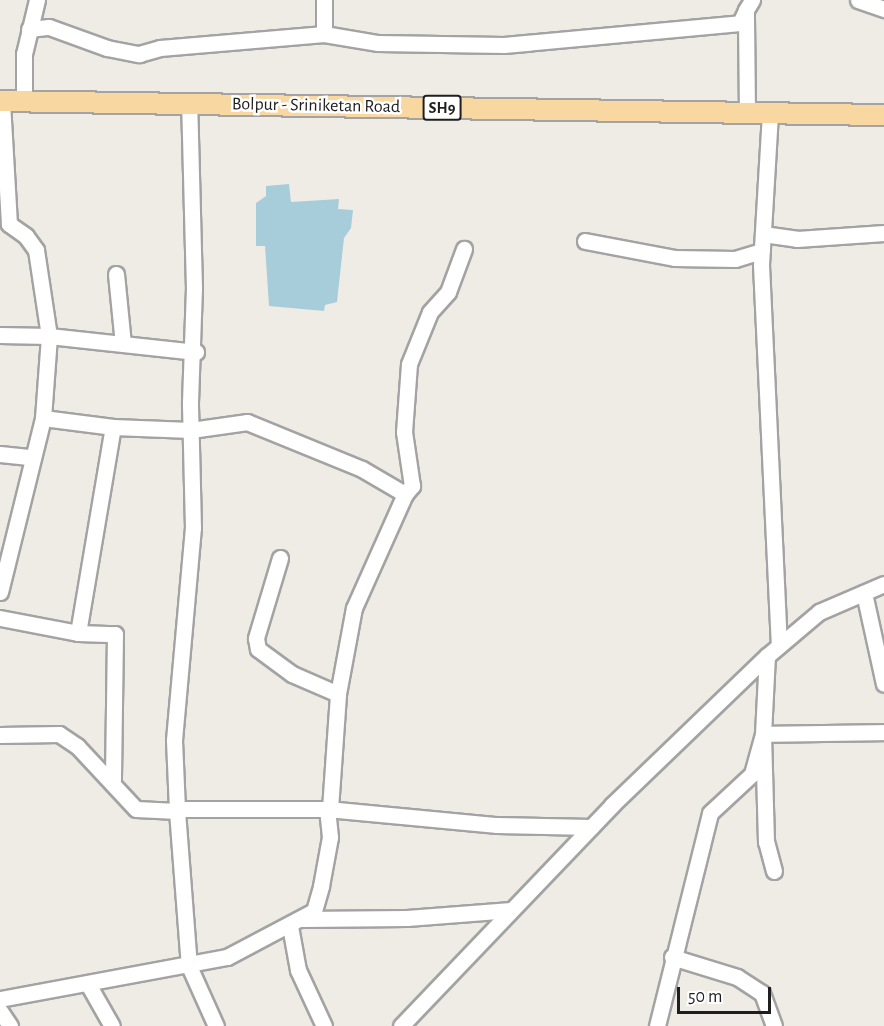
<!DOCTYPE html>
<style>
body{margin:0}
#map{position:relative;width:884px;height:1026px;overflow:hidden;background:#efece5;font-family:"Alegreya Sans",sans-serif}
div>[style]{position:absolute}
.water>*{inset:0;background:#a7cddb}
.roads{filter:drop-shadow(2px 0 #a3a3a3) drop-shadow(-2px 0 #a3a3a3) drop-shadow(0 2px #a3a3a3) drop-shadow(0 -2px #a3a3a3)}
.minor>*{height:15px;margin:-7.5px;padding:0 7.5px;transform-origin:7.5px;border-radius:7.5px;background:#fff}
.major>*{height:20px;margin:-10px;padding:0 10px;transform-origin:10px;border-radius:10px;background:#f8d7a1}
span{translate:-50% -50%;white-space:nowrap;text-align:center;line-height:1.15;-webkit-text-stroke:5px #fff;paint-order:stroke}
.shield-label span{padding:2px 4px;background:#fff;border:2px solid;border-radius:4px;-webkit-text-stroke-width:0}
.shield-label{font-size:16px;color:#1f1f1f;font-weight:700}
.street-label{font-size:18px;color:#1f1f1f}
.scale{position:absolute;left:677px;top:987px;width:94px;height:27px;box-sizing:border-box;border:3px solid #1f1f1f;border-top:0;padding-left:8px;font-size:18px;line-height:21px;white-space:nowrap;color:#1f1f1f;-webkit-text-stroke:4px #fff;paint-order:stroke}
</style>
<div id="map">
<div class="water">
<i style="clip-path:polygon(289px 184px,291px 202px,339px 199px,338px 209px,353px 210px,351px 228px,344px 238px,337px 302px,325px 305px,324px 311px,269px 306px,265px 246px,256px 246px,256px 203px,266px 196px,266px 186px)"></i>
</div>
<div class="roads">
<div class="minor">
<i style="left:858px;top:0;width:28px;rotate:19deg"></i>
<i style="left:29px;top:29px;width:20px;rotate:-6deg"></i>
<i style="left:49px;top:27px;width:62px;rotate:19.9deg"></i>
<i style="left:107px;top:48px;width:33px;rotate:11deg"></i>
<i style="left:139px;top:54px;width:22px;rotate:-16deg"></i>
<i style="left:160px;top:48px;width:165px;rotate:-4.9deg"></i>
<i style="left:324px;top:34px;width:55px;rotate:9.5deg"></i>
<i style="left:378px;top:43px;width:126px;rotate:0.9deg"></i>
<i style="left:504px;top:45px;width:237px;rotate:-5.3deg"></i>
<i style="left:740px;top:23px;width:14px;rotate:-65deg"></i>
<i style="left:324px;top:34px;width:34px;rotate:-90deg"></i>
<i style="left:24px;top:102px;width:48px;rotate:-90deg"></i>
<i style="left:24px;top:54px;width:56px;rotate:-76.5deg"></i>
<i style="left:747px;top:113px;width:103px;rotate:-90.6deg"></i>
<i style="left:746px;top:10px;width:12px;rotate:-59deg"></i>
<i style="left:770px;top:113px;width:152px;rotate:93.4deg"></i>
<i style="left:761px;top:265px;width:380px;rotate:87.3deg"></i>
<i style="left:763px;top:234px;width:34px;rotate:8deg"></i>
<i style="left:797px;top:239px;width:87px;rotate:-3.9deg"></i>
<i style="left:585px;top:241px;width:92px;rotate:10.7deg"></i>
<i style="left:675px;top:258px;width:60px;rotate:1deg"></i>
<i style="left:735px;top:259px;width:28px;rotate:-17deg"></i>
<i style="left:116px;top:274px;width:70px;rotate:84.3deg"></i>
<i style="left:0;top:335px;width:49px;rotate:1.2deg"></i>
<i style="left:49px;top:336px;width:148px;rotate:6.2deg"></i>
<i style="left:43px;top:418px;width:71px;rotate:7.3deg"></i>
<i style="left:113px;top:427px;width:78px;rotate:2.2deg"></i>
<i style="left:191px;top:430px;width:57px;rotate:-8.1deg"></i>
<i style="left:247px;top:422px;width:124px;rotate:22.2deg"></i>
<i style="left:362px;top:469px;width:50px;rotate:30.2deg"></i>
<i style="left:0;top:454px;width:31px;rotate:6deg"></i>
<i style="left:280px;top:558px;width:84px;rotate:106.7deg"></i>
<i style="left:256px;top:638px;width:11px;rotate:80deg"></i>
<i style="left:258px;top:649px;width:42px;rotate:36.3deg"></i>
<i style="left:292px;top:674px;width:50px;rotate:23.5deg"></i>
<i style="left:0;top:592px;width:179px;rotate:-76.1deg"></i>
<i style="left:43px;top:418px;width:82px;rotate:-85.8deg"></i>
<i style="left:49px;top:336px;width:87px;rotate:-98.6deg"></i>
<i style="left:36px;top:250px;width:17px;rotate:-126deg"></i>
<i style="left:26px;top:236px;width:21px;rotate:-145deg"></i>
<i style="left:9px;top:224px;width:123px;rotate:-93.3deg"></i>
<i style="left:864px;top:593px;width:93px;rotate:77.6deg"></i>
<i style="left:0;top:618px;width:79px;rotate:10.9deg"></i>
<i style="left:78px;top:633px;width:37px;rotate:2deg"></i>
<i style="left:115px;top:634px;width:146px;rotate:90.8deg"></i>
<i style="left:78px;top:633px;width:209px;rotate:-80.4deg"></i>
<i style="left:0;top:735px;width:59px;rotate:-1deg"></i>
<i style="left:59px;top:734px;width:22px;rotate:34deg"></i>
<i style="left:77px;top:746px;width:86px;rotate:46.9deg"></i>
<i style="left:136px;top:809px;width:41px;rotate:2.8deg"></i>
<i style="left:177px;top:811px;width:155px;rotate:85.6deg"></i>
<i style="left:189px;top:966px;width:66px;rotate:65.8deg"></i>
<i style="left:327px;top:809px;width:171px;rotate:5.4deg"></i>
<i style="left:497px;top:825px;width:94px;rotate:1.2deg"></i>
<i style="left:330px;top:809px;width:115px;rotate:-86deg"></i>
<i style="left:338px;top:694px;width:87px;rotate:-79.5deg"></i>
<i style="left:354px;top:608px;width:125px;rotate:-65.9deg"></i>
<i style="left:405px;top:494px;width:11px;rotate:-49deg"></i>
<i style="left:412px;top:486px;width:55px;rotate:-98.4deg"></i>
<i style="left:404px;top:432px;width:68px;rotate:-85.8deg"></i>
<i style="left:409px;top:364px;width:56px;rotate:-68deg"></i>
<i style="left:430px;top:312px;width:27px;rotate:-48deg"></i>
<i style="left:448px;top:292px;width:46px;rotate:-69.6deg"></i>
<i style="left:774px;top:871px;width:30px;rotate:-105deg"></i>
<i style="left:766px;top:842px;width:108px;rotate:-91.6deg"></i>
<i style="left:763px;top:734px;width:121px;rotate:-0.9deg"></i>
<i style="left:302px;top:919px;width:105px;rotate:-0.5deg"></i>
<i style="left:407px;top:918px;width:104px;rotate:-4.4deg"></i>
<i style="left:290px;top:926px;width:45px;rotate:79.7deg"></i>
<i style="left:298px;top:970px;width:62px;rotate:65.1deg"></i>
<i style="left:672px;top:957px;width:68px;rotate:17.1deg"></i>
<i style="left:737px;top:977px;width:30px;rotate:33deg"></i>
<i style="left:762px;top:993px;width:35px;rotate:70deg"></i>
<i style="left:88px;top:984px;width:48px;rotate:60.3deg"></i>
<i style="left:0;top:999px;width:231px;rotate:-10.5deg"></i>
<i style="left:227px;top:957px;width:98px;rotate:-27.9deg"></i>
<i style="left:314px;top:911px;width:26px;rotate:-74deg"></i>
<i style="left:321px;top:886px;width:50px;rotate:-79.6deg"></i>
<i style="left:330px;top:837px;width:28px;rotate:-96deg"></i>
<i style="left:327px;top:809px;width:150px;rotate:180deg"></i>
<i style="left:177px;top:809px;width:69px;rotate:-92.5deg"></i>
<i style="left:174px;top:740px;width:213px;rotate:-84.9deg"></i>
<i style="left:193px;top:528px;width:126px;rotate:-91.4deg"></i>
<i style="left:190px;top:402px;width:113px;rotate:-88deg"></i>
<i style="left:194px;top:289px;width:185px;rotate:-91.5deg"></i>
<i style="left:0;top:1011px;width:18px;rotate:56deg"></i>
<i style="left:401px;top:1026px;width:306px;rotate:-46.3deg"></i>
<i style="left:612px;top:805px;width:215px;rotate:-43.9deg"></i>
<i style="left:767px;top:656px;width:68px;rotate:-40.2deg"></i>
<i style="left:819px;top:612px;width:71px;rotate:-23.3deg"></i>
<i style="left:657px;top:1026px;width:219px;rotate:-76deg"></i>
<i style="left:710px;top:813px;width:57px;rotate:-42.9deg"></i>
<i style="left:752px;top:774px;width:41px;rotate:-74.6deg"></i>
<i style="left:763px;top:734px;width:78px;rotate:-87.1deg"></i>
</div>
<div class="major">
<i style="left:0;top:101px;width:884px;rotate:0.91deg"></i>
</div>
</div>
<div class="shield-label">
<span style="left:442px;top:108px">SH9</span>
</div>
<div class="street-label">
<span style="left:316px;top:106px;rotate:1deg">Bolpur - Sriniketan Road</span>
</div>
<div class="scale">50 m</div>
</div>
